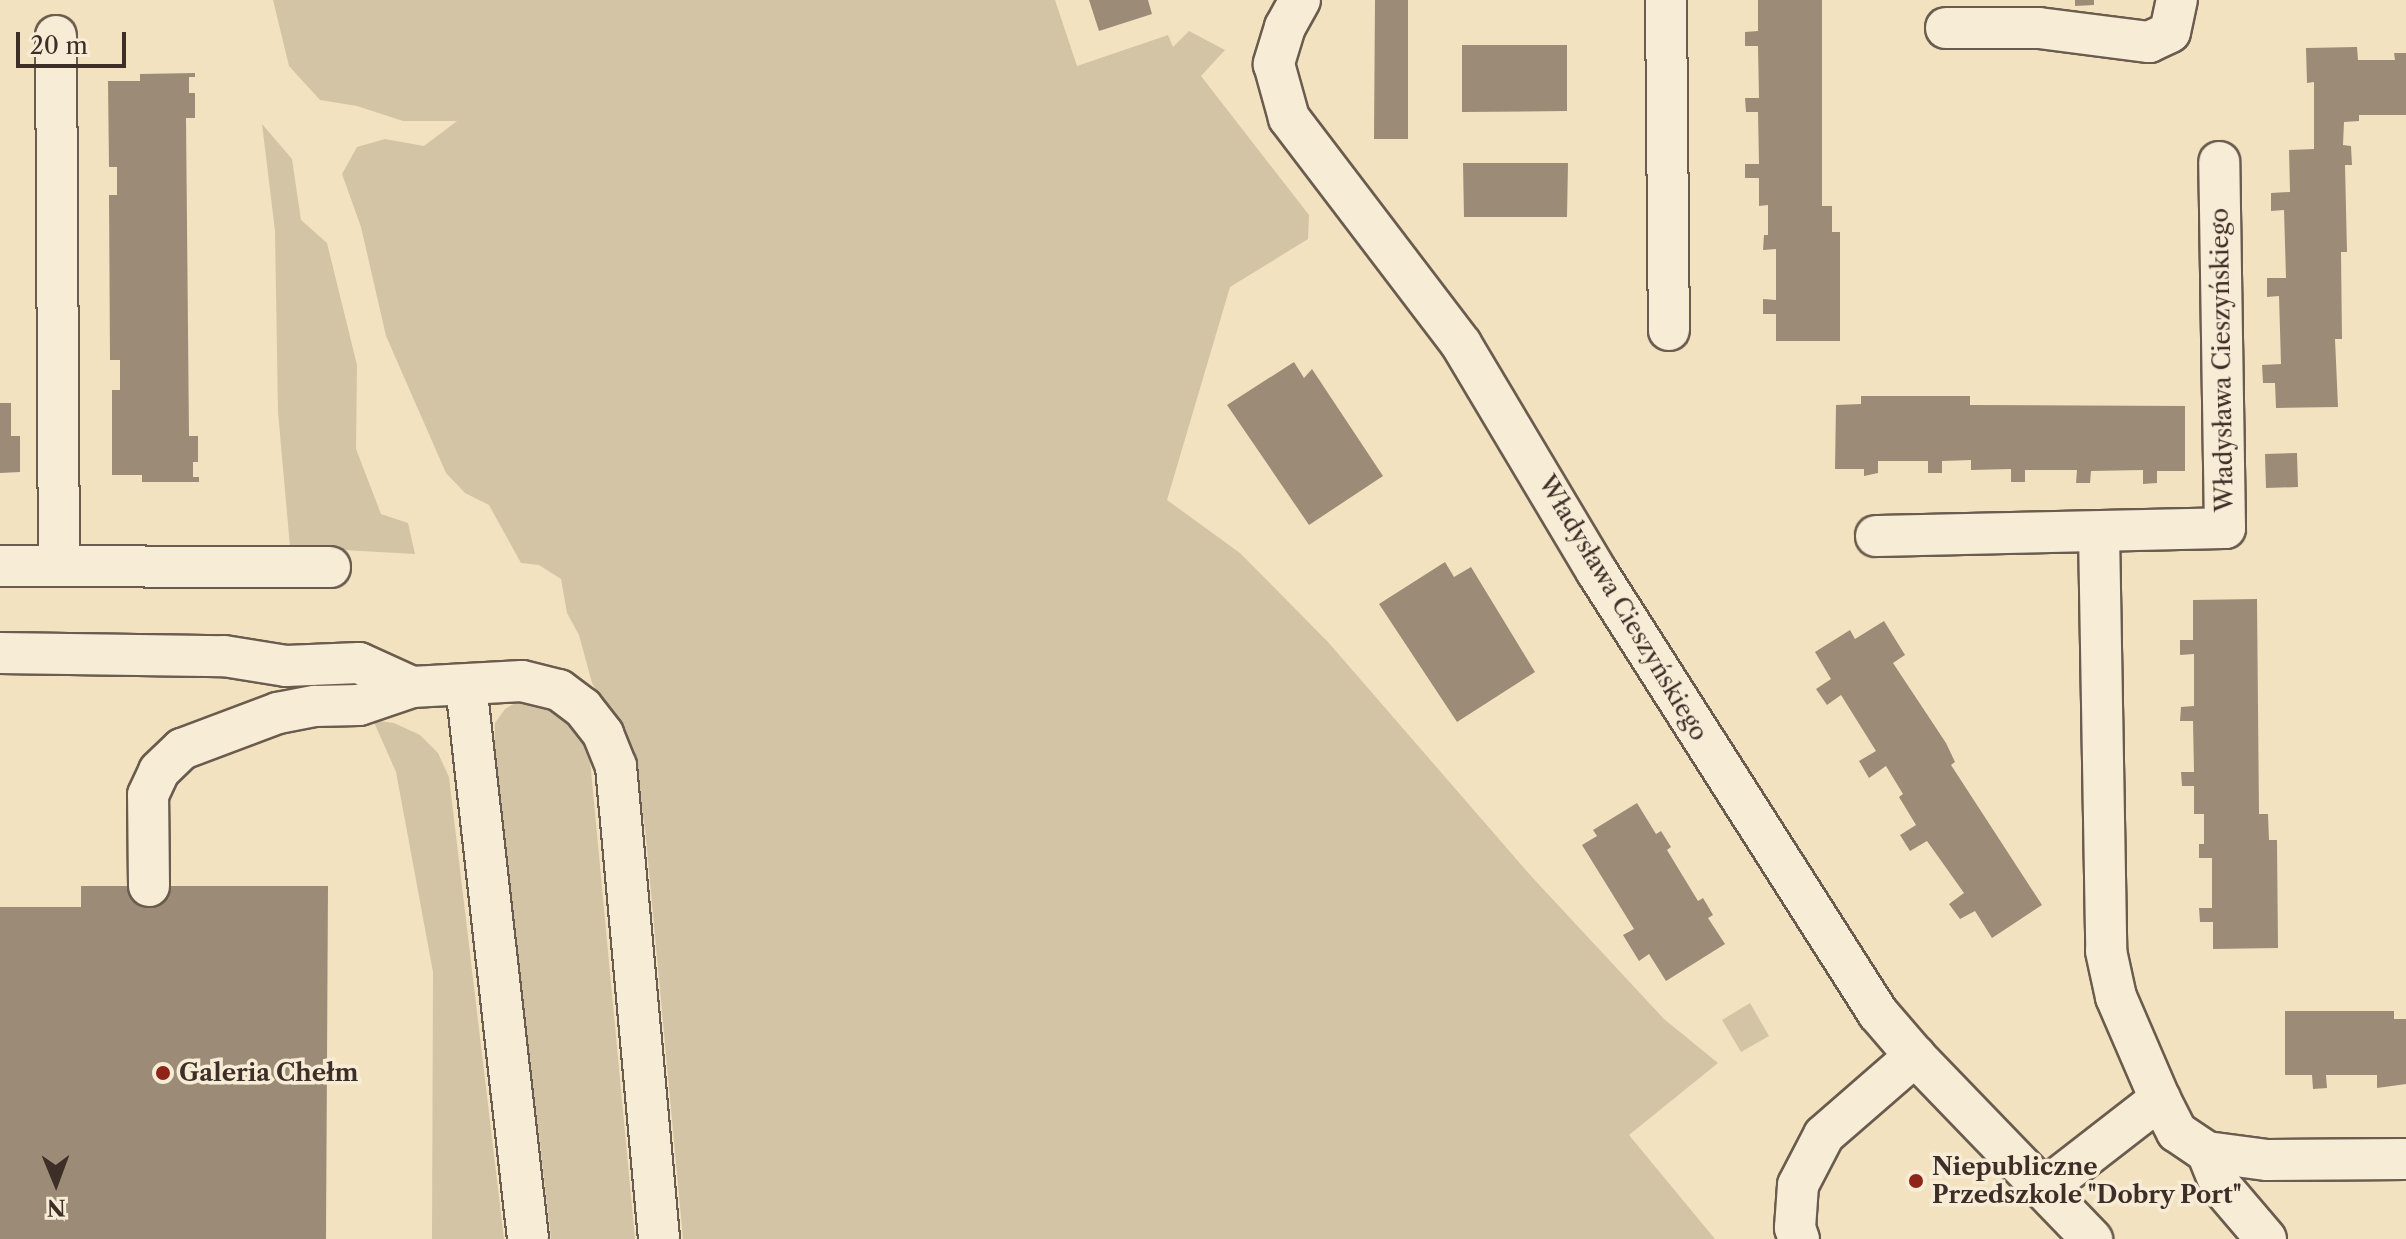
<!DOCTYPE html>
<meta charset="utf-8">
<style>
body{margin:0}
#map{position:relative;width:2406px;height:1239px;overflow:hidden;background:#f3e2c0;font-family:"Libre Caslon Text",serif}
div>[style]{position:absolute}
.green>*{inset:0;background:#d4c4a6}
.building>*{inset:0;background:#9c8c77}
.roads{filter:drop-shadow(2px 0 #6a5c4e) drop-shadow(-2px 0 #6a5c4e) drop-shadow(0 2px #6a5c4e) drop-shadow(0 -2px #6a5c4e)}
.minor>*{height:40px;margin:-20px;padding:0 20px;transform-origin:20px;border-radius:20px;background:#f7ecd6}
.dots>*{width:22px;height:22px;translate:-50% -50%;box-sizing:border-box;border:4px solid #f7ecd6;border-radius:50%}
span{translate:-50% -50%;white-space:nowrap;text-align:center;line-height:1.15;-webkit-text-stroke:7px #f7ecd6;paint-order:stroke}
.street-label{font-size:24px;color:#3d2f28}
.poi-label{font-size:24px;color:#3d2f28;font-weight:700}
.left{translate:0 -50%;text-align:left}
.north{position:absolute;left:16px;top:1143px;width:80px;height:80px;-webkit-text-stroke:6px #f7ecd6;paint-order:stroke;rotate:179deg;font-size:22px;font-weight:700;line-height:32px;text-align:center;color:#3d2f28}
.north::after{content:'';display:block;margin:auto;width:28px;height:36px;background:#3d2f28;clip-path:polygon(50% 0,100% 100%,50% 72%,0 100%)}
.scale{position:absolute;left:16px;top:32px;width:110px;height:36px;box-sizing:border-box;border:4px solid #3d2f28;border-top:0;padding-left:10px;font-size:24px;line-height:28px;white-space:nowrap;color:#3d2f28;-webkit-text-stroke:6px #f7ecd6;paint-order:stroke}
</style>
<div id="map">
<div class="green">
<i style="clip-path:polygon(273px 0,1055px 0,1077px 66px,1168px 35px,1173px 47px,1189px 31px,1225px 50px,1201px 76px,1309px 215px,1308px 239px,1230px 287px,1167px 500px,1240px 553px,1328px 642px,1531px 876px,1664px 1019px,1718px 1063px,1629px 1135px,1715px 1239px,683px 1239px,645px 828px,633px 755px,592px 683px,579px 635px,567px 613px,561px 579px,539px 565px,521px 563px,489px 505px,465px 493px,446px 473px,386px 336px,361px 227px,342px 174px,357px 147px,385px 139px,424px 146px,457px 121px,403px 121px,357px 106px,320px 100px,289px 66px)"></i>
<i style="clip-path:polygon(262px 124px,292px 159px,301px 220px,327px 243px,357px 365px,356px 449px,381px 514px,408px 523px,415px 554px,290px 547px,278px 412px,275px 231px)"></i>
<i style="clip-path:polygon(520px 700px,557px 706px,589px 749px,635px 1239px,551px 1239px,494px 753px,495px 723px,505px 709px)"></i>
<i style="clip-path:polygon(373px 720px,394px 723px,420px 735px,438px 753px,449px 777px,504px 1239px,432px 1239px,433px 972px,396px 772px)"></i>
<i style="clip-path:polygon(1750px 1003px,1769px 1036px,1741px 1052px,1722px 1020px)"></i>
</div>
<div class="building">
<i style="clip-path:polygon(1089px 0,1148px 0,1152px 14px,1099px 31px)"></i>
<i style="clip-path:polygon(1375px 0,1408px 0,1408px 139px,1374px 139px)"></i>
<i style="clip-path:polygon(1758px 0,1822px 0,1822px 206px,1832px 206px,1832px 232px,1840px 232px,1840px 341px,1776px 341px,1776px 314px,1763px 314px,1763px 299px,1776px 300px,1776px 249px,1763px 250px,1764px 235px,1768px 235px,1768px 205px,1759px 206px,1759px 178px,1745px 178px,1745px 164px,1759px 164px,1758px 112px,1746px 112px,1745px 98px,1759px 98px,1758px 46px,1745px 46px,1745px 32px,1758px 31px)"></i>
<i style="clip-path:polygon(2075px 0,2094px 0,2094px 5px,2075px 6px)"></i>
<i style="clip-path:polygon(1462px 45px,1567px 45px,1567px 111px,1462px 112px)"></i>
<i style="clip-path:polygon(2357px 47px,2358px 60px,2395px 60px,2394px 53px,2406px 53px,2406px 115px,2359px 115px,2359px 121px,2344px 122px,2343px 145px,2351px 146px,2352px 165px,2345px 165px,2347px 252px,2341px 252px,2342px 339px,2335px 339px,2338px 407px,2276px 408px,2275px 383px,2263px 383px,2262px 365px,2281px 364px,2279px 296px,2267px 297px,2267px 278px,2286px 278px,2284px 210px,2271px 211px,2271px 193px,2290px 192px,2289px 150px,2314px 149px,2314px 82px,2307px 83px,2306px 48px)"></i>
<i style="clip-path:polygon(195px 73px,195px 77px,189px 77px,189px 93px,195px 93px,195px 118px,186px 118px,189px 436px,198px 436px,198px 462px,193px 462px,193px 477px,199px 477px,199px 482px,142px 482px,142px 475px,112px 475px,112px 390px,120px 390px,120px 360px,110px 360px,109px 195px,117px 195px,117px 167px,109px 167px,108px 81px,140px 81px,140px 74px)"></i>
<i style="clip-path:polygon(1463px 163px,1568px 163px,1567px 217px,1464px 217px)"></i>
<i style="clip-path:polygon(1294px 362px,1304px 378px,1312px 369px,1383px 476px,1309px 525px,1227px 405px)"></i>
<i style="clip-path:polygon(1861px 396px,1970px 396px,1970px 405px,2185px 406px,2185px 471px,2157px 471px,2157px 483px,2143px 484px,2143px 470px,2091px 471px,2090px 483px,2076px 483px,2077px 470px,2025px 470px,2025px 482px,2011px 482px,2011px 469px,1971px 470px,1971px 460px,1942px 461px,1942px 473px,1928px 473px,1928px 461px,1878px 461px,1878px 473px,1864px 476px,1864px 469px,1835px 469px,1836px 405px,1861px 404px)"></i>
<i style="clip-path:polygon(0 403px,11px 403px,11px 436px,20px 436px,20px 472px,0 473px)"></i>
<i style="clip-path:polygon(2297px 453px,2298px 487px,2266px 488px,2265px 454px)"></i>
<i style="clip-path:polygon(1445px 562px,1454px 577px,1471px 567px,1535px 672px,1457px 722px,1379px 604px)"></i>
<i style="clip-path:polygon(2257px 599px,2259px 814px,2268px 814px,2269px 840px,2277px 840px,2278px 948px,2213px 949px,2213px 922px,2200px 922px,2199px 908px,2212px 908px,2212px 858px,2199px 858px,2199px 844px,2204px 844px,2204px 814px,2194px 814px,2194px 786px,2182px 786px,2181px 772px,2194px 772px,2193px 721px,2180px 721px,2181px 707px,2194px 706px,2194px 654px,2180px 655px,2180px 640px,2193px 640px,2193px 600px)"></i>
<i style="clip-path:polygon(1884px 621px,1905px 655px,1893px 663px,1946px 743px,1955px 762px,1951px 765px,2042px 905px,1992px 938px,1975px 911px,1960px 919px,1949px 904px,1964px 893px,1927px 841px,1910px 851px,1900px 835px,1916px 825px,1899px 797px,1903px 794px,1886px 766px,1869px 778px,1859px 761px,1876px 751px,1841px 695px,1827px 705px,1816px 689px,1831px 679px,1815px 652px,1850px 630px,1855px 639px)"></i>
<i style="clip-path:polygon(1637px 803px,1656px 834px,1661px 831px,1671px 847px,1667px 850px,1698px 901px,1703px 898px,1713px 915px,1708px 918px,1725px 944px,1666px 981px,1649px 954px,1639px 961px,1623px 935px,1634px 929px,1582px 845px,1597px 836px,1593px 830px)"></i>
<i style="clip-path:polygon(81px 886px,328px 886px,326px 1239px,0 1239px,0 907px,81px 907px)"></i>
<i style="clip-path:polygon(2285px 1011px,2394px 1011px,2394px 1019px,2406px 1019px,2406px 1084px,2377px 1088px,2377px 1075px,2326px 1075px,2327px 1088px,2313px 1089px,2312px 1075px,2285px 1075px)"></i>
</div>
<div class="roads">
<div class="minor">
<i style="left:1300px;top:0;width:31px;rotate:119deg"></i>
<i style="left:1285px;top:27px;width:39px;rotate:107deg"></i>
<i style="left:1274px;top:64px;width:56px;rotate:74.5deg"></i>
<i style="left:1289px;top:118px;width:284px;rotate:52.7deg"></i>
<i style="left:1461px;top:344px;width:265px;rotate:59.2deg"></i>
<i style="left:1597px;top:572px;width:523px;rotate:57.5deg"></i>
<i style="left:1878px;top:1013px;width:57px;rotate:49.3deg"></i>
<i style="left:1915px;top:1056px;width:255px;rotate:46deg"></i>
<i style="left:1666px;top:0;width:330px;rotate:89.5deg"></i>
<i style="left:1946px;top:28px;width:93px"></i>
<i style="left:2039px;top:28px;width:111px;rotate:7.3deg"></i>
<i style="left:2149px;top:42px;width:23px;rotate:-25deg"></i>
<i style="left:2170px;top:32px;width:33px;rotate:-78deg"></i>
<i style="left:56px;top:36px;width:529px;rotate:89.68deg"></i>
<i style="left:2099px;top:532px;width:419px;rotate:89deg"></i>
<i style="left:2106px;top:951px;width:47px;rotate:77.7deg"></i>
<i style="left:2116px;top:997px;width:111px;rotate:66.7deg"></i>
<i style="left:2160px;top:1099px;width:37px;rotate:63deg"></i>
<i style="left:2177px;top:1132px;width:36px;rotate:34deg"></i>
<i style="left:2207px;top:1152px;width:61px;rotate:7.6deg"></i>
<i style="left:2267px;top:1160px;width:139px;rotate:-0.4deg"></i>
<i style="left:1876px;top:536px;width:349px;rotate:-1.3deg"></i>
<i style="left:2225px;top:528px;width:366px;rotate:-90.9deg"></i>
<i style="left:0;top:566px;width:330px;rotate:0.2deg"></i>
<i style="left:0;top:653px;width:224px;rotate:0.8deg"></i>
<i style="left:224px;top:656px;width:63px;rotate:9.2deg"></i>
<i style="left:286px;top:666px;width:73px;rotate:-2.4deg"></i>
<i style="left:359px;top:663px;width:58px;rotate:24.4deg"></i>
<i style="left:466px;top:685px;width:557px;rotate:83.61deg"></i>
<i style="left:149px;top:886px;width:91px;rotate:-90.6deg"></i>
<i style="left:148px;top:795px;width:26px;rotate:-65deg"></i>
<i style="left:159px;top:771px;width:32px;rotate:-44deg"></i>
<i style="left:182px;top:749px;width:103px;rotate:-20.6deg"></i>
<i style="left:278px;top:713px;width:38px;rotate:-11deg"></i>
<i style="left:315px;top:706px;width:44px;rotate:-1.3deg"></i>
<i style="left:359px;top:705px;width:56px;rotate:-18.8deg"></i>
<i style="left:412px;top:687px;width:110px;rotate:-3.1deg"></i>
<i style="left:522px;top:681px;width:38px;rotate:14deg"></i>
<i style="left:559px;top:690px;width:30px;rotate:37deg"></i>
<i style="left:583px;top:708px;width:33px;rotate:52deg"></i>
<i style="left:603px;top:734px;width:35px;rotate:68deg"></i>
<i style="left:616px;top:766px;width:475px;rotate:84.8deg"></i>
<i style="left:2207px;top:1152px;width:35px;rotate:68deg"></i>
<i style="left:2220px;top:1185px;width:71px;rotate:49.6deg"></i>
<i style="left:2044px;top:1189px;width:147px;rotate:-37.8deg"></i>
<i style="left:1799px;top:1239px;width:12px;rotate:-110deg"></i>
<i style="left:1795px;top:1228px;width:43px;rotate:-86deg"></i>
<i style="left:1798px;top:1185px;width:56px;rotate:-62.5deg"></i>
<i style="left:1824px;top:1135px;width:121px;rotate:-41deg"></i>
</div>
</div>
<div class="dots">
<i style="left:163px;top:1073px;background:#8f2418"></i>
<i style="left:1916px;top:1181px;background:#8f2418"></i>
</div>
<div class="street-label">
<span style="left:2222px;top:360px;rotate:-91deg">Władysława Cieszyńskiego</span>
<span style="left:1623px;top:608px;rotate:59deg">Władysława Cieszyńskiego</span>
</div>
<div class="poi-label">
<span class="left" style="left:179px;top:1073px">Galeria Chełm</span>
<span class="left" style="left:1932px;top:1181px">Niepubliczne<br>Przedszkole "Dobry Port"</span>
</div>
<div class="north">N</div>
<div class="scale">20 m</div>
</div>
